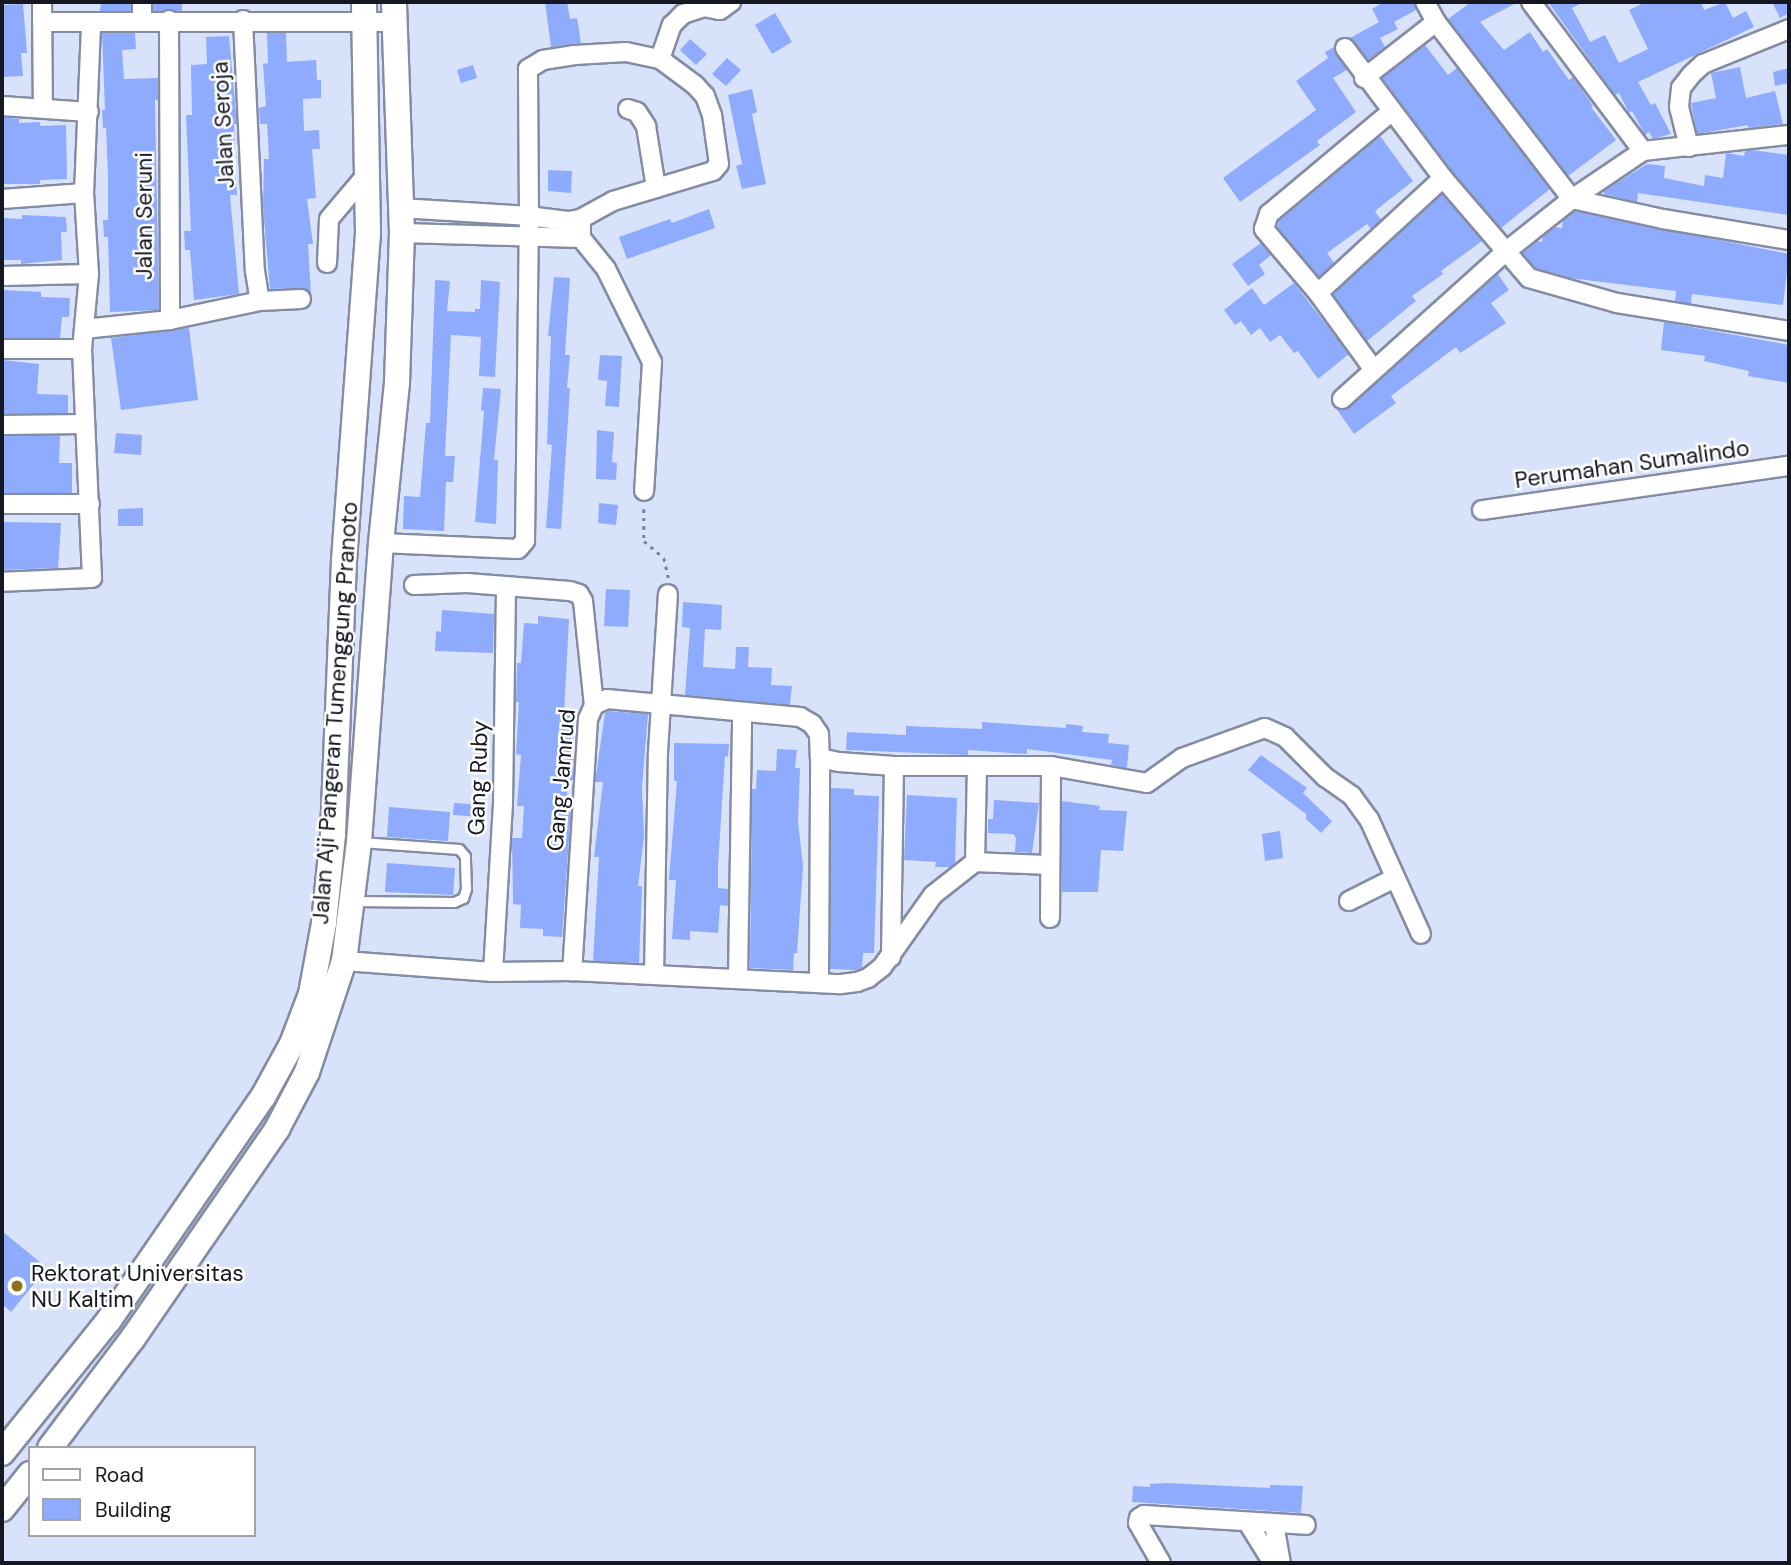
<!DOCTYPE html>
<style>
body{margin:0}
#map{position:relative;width:1791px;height:1565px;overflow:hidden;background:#d9e2fb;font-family:"DM Sans",sans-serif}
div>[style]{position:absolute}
.building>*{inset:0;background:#8fabfd}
.path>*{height:2.5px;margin-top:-1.25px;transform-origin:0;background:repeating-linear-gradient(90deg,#7d8495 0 3.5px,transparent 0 8.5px)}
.roads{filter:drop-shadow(2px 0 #848ca3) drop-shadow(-2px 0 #848ca3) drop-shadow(0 2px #848ca3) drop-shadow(0 -2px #848ca3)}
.lane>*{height:9px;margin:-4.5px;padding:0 4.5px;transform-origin:4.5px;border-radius:4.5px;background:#fff}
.street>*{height:18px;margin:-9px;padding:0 9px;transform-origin:9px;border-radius:9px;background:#fff}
.secondary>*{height:24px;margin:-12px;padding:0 12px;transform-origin:12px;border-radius:12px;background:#fff}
.dots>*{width:19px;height:19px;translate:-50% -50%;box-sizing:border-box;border:4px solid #fff;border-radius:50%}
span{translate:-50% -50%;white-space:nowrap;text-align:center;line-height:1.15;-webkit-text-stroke:5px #fff;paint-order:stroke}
.street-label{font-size:23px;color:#151821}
.poi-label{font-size:23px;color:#151821}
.left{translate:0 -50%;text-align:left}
.frame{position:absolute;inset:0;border:4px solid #151821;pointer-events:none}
.legend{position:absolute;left:28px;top:1446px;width:228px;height:91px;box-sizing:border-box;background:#fff;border:2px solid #a1a3a6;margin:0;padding:9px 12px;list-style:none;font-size:21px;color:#151821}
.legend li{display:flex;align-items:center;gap:14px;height:35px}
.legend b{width:35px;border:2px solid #a1a3a6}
</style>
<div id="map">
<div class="building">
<i style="clip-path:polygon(101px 2px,131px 2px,131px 11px,100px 11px)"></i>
<i style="clip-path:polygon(153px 2px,182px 2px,182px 11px,153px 11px)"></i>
<i style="clip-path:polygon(545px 2px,567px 2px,570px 19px,577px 18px,581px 43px,551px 47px)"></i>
<i style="clip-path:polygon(1384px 2px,1414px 2px,1416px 10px,1394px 22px,1398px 29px,1380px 38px,1385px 47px,1368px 60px,1350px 38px,1379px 22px,1372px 9px)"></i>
<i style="clip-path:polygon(1471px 2px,1518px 2px,1480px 22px,1504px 50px,1530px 32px,1543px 52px,1547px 49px,1569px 80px,1573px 77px,1593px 106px,1591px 107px,1616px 140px,1568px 176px,1448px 19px)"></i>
<i style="clip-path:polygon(1548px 2px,1584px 2px,1572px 8px,1590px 42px,1605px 35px,1619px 63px,1648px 49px,1629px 10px,1646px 2px,1701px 2px,1704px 10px,1725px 2px,1733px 18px,1746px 11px,1754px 27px,1638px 82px,1651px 105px,1655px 103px,1671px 134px,1653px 139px,1649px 132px,1645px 135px,1632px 111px,1629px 113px,1619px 93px,1615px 95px)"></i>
<i style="clip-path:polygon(1772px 2px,1789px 2px,1789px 13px,1780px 18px)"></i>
<i style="clip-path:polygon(23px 4px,27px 53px,21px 53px,23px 76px,2px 77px,2px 5px)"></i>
<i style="clip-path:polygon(775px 13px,792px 42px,772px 54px,755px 25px)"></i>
<i style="clip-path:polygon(102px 33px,135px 33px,136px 49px,122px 50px,124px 79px,158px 78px,158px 100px,155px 100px,159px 310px,110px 312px,108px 237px,104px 237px,103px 220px,108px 220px,108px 176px,106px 128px,103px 128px,102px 110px,105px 110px)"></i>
<i style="clip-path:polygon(267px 33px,286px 33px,287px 62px,316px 60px,317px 80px,321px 80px,321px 98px,303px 99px,304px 131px,319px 130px,320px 149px,312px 149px,316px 198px,307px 199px,313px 244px,308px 244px,311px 295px,301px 288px,270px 289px,263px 207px,264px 159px,269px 159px,267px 124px,260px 124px,259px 108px,266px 106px,263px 64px,268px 63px)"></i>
<i style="clip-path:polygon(229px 36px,237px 124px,234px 124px,235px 150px,229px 150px,231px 178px,236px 178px,237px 195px,230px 195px,239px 294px,194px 300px,190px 250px,185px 250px,184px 231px,191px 231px,186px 115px,192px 115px,191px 65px,207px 64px,206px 37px)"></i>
<i style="clip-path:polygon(690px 39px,707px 54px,696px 65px,680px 50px)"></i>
<i style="clip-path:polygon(1425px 45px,1448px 75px,1457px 68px,1550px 189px,1501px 228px,1452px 171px,1382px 78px)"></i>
<i style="clip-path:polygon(1334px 47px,1347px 70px,1333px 78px,1356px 112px,1317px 141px,1320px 145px,1240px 202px,1223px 178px,1316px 110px,1296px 81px,1328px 58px,1325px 52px)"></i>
<i style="clip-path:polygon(727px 58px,741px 70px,726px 86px,712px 74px)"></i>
<i style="clip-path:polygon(473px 65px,477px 78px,461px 83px,457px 70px)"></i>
<i style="clip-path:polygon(1740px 67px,1746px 98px,1775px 91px,1783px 124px,1748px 128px,1748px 125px,1697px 134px,1691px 103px,1716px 98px,1711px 73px)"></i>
<i style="clip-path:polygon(1789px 68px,1789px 83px,1775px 86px,1773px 72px)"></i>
<i style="clip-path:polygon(752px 89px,757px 112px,752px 114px,766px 184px,742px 189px,736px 166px,742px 164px,728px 95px)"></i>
<i style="clip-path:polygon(2px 117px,19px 119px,19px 123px,40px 122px,40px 126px,66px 125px,67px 179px,40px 180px,40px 184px,2px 184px)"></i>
<i style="clip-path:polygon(1380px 136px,1413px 181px,1375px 211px,1381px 220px,1371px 229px,1367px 224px,1327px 253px,1334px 263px,1319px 277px,1277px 227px,1279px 221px)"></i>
<i style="clip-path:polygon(1752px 150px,1789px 155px,1789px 215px,1638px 193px,1637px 202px,1604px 194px,1604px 191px,1647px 164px,1665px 166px,1664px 178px,1704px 186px,1705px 175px,1723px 178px,1726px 153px,1744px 156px,1745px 151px)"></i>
<i style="clip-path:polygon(548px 170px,572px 171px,571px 193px,548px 191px)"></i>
<i style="clip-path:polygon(1442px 194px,1482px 241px,1441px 271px,1443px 274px,1412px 296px,1416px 301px,1367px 341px,1333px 295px)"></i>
<i style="clip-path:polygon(709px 209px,715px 228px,627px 259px,619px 237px,670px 219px,672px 223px)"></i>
<i style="clip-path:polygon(1575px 211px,1789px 254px,1783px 305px,1692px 294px,1691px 304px,1675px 301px,1676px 291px,1569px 278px,1535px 268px,1522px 253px,1537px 241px,1542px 242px,1543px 237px,1555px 227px,1562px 228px,1563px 221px)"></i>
<i style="clip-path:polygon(22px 215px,66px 217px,67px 232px,61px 232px,62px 260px,21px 264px,21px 260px,2px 260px,2px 218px,22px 219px)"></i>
<i style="clip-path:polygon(1261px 243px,1271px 255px,1259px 265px,1265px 274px,1248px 286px,1232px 264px)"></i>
<i style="clip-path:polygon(1498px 274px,1509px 290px,1491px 303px,1506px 323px,1460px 353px,1456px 347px,1391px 396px,1396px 403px,1354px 434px,1336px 408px,1350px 407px)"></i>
<i style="clip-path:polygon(554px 277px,570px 278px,565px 355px,570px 355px,567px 388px,570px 388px,561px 529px,546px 528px,552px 445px,547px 444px,551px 336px,548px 336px)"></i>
<i style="clip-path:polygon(435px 280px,450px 281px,447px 311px,475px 312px,475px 309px,480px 309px,481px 280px,500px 282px,495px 377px,479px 376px,481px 337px,451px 335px,445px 456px,455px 456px,453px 482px,446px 482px,444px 531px,403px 529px,404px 496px,420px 497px,426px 423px,430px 423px)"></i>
<i style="clip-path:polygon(1294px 283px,1349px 354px,1318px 379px,1298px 351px,1294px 353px,1280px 335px,1270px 342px,1260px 328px,1251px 335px,1241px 321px,1235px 325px,1224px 310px,1252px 288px,1264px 305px)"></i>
<i style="clip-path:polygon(2px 290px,41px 292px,41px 297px,70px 298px,69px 317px,62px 317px,60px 338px,2px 338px)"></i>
<i style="clip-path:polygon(1664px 322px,1789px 345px,1789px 383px,1748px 376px,1749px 371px,1704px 361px,1705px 356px,1661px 350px)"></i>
<i style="clip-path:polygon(189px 328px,198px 400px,121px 410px,111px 338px)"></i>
<i style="clip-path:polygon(600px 355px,622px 356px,619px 407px,605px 406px,607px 381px,598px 380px)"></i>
<i style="clip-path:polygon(2px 360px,39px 364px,37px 394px,68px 395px,68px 413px,2px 414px)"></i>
<i style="clip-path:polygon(483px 388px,501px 389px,494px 460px,498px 460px,496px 524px,475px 522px,484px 411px,481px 410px)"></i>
<i style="clip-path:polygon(597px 430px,614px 432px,612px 462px,617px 463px,616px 480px,596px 479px)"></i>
<i style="clip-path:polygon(116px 433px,142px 435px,141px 455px,114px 453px)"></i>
<i style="clip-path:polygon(2px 436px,60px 436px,59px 463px,72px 463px,72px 493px,2px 493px)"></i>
<i style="clip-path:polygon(599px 503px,618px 505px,616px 525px,598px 523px)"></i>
<i style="clip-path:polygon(143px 508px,143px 526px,118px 526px,118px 509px)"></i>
<i style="clip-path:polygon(2px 522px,61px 523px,58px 568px,2px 570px)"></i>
<i style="clip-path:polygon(606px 589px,630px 590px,628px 627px,604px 626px)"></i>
<i style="clip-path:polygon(683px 602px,722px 605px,721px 630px,705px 629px,703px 667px,735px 669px,736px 647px,749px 647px,748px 667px,772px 668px,771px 685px,792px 686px,790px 705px,685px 695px,690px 628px,682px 627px)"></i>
<i style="clip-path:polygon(442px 610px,494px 614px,493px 653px,435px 651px,436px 631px,441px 632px)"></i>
<i style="clip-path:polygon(538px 616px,569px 619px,564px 714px,572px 715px,570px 759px,574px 759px,573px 780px,568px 781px,566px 812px,571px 812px,562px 937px,543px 936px,543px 929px,520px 928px,521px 905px,513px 904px,512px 838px,522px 838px,524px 806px,517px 806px,521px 755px,516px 754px,519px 702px,516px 702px,517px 663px,521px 663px,524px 623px,538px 624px)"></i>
<i style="clip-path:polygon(609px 711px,648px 714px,642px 788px,644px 836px,638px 886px,642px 886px,639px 963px,593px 961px,599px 857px,594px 857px,603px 782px,595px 782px,605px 713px)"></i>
<i style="clip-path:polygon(982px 722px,1066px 728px,1066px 724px,1083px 726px,1082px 732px,1109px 734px,1108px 743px,1129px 745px,1127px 768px,1111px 765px,1112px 760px,1027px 749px,1027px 754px,968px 750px,968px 755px,846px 750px,847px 732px,906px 735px,906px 726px,982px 729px)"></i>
<i style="clip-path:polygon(674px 743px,729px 744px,728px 757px,725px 756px,718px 866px,718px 888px,728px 889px,728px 906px,720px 905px,718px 933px,690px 931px,690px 940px,672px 939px,676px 880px,669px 880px,677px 781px,674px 781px)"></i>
<i style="clip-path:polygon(777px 749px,797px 750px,795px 768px,800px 768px,798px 821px,803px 866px,797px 953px,794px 953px,793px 970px,750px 968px,752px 789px,756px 789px,757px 770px,776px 771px)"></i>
<i style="clip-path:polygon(1261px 755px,1307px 788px,1303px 793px,1332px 821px,1321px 833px,1306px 819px,1306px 814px,1248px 770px)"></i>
<i style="clip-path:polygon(831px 788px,854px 789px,854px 795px,879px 796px,874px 953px,863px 953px,862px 968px,855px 970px,830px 969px)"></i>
<i style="clip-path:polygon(907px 795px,957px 798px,955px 863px,950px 867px,935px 867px,936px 862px,904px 860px)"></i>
<i style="clip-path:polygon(994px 800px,1039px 803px,1032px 853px,1015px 852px,1016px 838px,1013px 834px,988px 833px,988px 819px,993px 819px)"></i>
<i style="clip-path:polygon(1062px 801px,1100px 806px,1099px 810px,1127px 811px,1123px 851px,1101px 850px,1098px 892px,1062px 892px)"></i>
<i style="clip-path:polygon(454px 803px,485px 805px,484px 817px,453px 815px)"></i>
<i style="clip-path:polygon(389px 807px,450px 812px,448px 841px,387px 837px)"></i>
<i style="clip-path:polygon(1280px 831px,1283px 858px,1265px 861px,1262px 834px)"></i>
<i style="clip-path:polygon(387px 863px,455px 868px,453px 895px,385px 892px)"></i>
<i style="clip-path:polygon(2px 1231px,47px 1268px,11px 1312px,2px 1304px)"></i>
<i style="clip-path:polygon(1167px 1483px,1270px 1488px,1270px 1485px,1303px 1486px,1301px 1513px,1132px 1502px,1133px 1486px,1150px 1487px,1150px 1484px)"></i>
</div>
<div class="path">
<i style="left:644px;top:509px;width:32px;rotate:90deg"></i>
<i style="left:644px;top:541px;width:26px;rotate:40deg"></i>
<i style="left:664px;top:558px;width:22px;rotate:77deg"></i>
</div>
<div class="roads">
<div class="lane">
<i style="left:352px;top:901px;width:102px;rotate:0.6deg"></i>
<i style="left:454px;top:902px;width:10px;rotate:-24deg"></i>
<i style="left:463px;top:898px;width:9px;rotate:-72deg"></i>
<i style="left:466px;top:889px;width:33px;rotate:-92deg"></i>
<i style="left:465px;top:856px;width:9px;rotate:-131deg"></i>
<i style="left:459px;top:849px;width:99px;rotate:-176deg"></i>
</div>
<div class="street">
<i style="left:42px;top:2px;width:106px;rotate:89.5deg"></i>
<i style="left:142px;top:2px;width:18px;rotate:90deg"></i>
<i style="left:1425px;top:2px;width:23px;rotate:61deg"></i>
<i style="left:1436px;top:22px;width:223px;rotate:52.5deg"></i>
<i style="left:1572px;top:199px;width:93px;rotate:12.4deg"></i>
<i style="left:1663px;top:219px;width:128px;rotate:9.5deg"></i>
<i style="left:1531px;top:2px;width:186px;rotate:53.1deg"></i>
<i style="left:1643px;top:151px;width:147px;rotate:-6.3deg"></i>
<i style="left:169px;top:20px;width:300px;rotate:89.8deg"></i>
<i style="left:243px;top:20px;width:251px;rotate:87.3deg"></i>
<i style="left:255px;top:271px;width:30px;rotate:81deg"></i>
<i style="left:42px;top:22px;width:352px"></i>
<i style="left:1345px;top:48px;width:163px;rotate:53deg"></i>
<i style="left:1443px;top:178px;width:132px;rotate:49.3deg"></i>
<i style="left:1529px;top:278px;width:91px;rotate:15.9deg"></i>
<i style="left:1617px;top:303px;width:174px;rotate:9.2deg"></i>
<i style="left:660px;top:59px;width:36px;rotate:-71deg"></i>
<i style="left:672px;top:25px;width:16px;rotate:-45deg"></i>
<i style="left:683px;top:14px;width:22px;rotate:-18deg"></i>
<i style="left:704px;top:7px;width:16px;rotate:11deg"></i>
<i style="left:720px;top:10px;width:14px;rotate:-36deg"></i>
<i style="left:1364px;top:78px;width:91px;rotate:-37.9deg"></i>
<i style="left:2px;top:106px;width:87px;rotate:3.9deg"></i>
<i style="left:628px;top:109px;width:9px;rotate:18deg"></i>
<i style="left:637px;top:112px;width:17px;rotate:57deg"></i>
<i style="left:646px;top:126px;width:63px;rotate:80.8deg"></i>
<i style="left:1689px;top:147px;width:41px;rotate:-104deg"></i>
<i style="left:1679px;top:107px;width:19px;rotate:-84deg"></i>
<i style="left:1681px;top:88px;width:16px;rotate:-52deg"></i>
<i style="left:1691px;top:75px;width:16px;rotate:-43deg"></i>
<i style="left:1703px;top:64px;width:93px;rotate:-22.1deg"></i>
<i style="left:2px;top:199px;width:82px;rotate:-4.2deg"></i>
<i style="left:581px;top:219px;width:19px;rotate:90deg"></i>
<i style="left:581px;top:238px;width:40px;rotate:51deg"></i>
<i style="left:606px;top:269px;width:104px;rotate:63.7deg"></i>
<i style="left:652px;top:362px;width:129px;rotate:93.5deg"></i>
<i style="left:402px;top:233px;width:179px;rotate:1.6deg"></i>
<i style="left:327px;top:263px;width:44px;rotate:-87.4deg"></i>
<i style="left:329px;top:219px;width:59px;rotate:-49.8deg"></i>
<i style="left:89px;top:274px;width:81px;rotate:-93.5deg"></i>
<i style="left:84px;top:193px;width:170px;rotate:-87.6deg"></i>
<i style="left:2px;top:276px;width:87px;rotate:-1.3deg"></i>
<i style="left:89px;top:274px;width:75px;rotate:95.3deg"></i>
<i style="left:82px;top:349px;width:229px;rotate:87.5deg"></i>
<i style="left:92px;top:578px;width:90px;rotate:177.5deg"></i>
<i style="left:1318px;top:293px;width:170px;rotate:-42.6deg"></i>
<i style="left:84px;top:329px;width:86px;rotate:-6deg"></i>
<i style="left:170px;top:320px;width:92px;rotate:-11.9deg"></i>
<i style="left:260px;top:301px;width:41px;rotate:-2.8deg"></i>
<i style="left:2px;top:349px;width:80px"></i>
<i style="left:1374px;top:370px;width:95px;rotate:-126deg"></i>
<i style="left:1318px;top:293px;width:84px;rotate:-130.2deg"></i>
<i style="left:1264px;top:229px;width:16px;rotate:-72deg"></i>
<i style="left:1269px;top:214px;width:159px;rotate:-39.9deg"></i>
<i style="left:1342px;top:399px;width:218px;rotate:-42deg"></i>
<i style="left:1504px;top:253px;width:87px;rotate:-38.5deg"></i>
<i style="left:1572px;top:199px;width:86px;rotate:-34.1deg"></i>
<i style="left:2px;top:425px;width:83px;rotate:-0.7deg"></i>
<i style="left:2px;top:504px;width:88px"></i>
<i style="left:1482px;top:510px;width:310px;rotate:-8.2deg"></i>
<i style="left:381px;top:543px;width:137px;rotate:2.5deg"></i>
<i style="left:518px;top:549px;width:11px;rotate:-49deg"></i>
<i style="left:525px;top:541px;width:325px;rotate:-89.3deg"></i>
<i style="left:529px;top:216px;width:147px;rotate:-90.4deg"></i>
<i style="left:528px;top:69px;width:17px;rotate:-31deg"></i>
<i style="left:543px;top:60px;width:32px;rotate:-9deg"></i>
<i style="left:575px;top:55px;width:51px;rotate:-3.4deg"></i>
<i style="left:626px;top:52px;width:35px;rotate:12deg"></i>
<i style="left:660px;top:59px;width:44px;rotate:36.6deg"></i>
<i style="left:695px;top:85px;width:15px;rotate:48deg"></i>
<i style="left:705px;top:96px;width:20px;rotate:70deg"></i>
<i style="left:712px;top:115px;width:49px;rotate:81.9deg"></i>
<i style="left:719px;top:164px;width:9px;rotate:131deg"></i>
<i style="left:713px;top:171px;width:104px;rotate:163.3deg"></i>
<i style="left:613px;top:201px;width:37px;rotate:151deg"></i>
<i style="left:581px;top:219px;width:13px;rotate:171deg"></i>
<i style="left:568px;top:221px;width:39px;rotate:-173deg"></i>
<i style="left:529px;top:216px;width:128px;rotate:-176.4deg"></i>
<i style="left:414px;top:585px;width:53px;rotate:-2.2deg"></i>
<i style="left:467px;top:583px;width:103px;rotate:4.4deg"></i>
<i style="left:570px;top:591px;width:9px;rotate:18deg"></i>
<i style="left:579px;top:594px;width:8px;rotate:60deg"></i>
<i style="left:583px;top:601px;width:105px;rotate:84deg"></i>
<i style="left:594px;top:705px;width:15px;rotate:113deg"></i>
<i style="left:588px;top:719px;width:253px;rotate:93.6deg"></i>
<i style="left:594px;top:705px;width:14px;rotate:-25deg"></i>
<i style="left:607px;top:699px;width:194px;rotate:5.3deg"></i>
<i style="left:800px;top:717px;width:14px;rotate:30deg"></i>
<i style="left:812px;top:724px;width:12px;rotate:55deg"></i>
<i style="left:819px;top:734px;width:24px;rotate:88deg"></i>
<i style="left:820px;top:758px;width:19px;rotate:12deg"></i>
<i style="left:839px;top:762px;width:55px;rotate:4.2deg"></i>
<i style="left:894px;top:766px;width:157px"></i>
<i style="left:1051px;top:766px;width:97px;rotate:10deg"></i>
<i style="left:1147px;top:783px;width:43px;rotate:-35.5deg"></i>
<i style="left:1182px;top:758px;width:88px;rotate:-19.9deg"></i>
<i style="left:1265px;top:728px;width:22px;rotate:24deg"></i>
<i style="left:1285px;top:737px;width:57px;rotate:45deg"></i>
<i style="left:1325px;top:777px;width:33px;rotate:35deg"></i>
<i style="left:1352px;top:796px;width:29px;rotate:54deg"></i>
<i style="left:1369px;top:819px;width:126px;rotate:65.7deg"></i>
<i style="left:975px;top:862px;width:75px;rotate:2.3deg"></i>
<i style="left:1349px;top:901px;width:51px;rotate:-26.6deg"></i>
<i style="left:1050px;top:918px;width:152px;rotate:-89.6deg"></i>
<i style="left:891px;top:957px;width:191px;rotate:-89.1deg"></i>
<i style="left:344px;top:961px;width:149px;rotate:4.2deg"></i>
<i style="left:493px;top:972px;width:79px;rotate:-0.7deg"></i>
<i style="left:572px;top:971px;width:269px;rotate:2.8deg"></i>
<i style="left:841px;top:984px;width:16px;rotate:-7deg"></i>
<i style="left:857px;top:982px;width:12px;rotate:-20deg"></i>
<i style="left:868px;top:978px;width:18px;rotate:-38deg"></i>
<i style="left:882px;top:967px;width:88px;rotate:-54.7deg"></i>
<i style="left:933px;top:895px;width:53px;rotate:-38.2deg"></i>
<i style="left:975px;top:862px;width:95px;rotate:-88.8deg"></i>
<i style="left:493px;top:972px;width:169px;rotate:-86.6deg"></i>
<i style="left:503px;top:803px;width:217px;rotate:-89.2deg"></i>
<i style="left:654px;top:975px;width:223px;rotate:-89deg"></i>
<i style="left:658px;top:752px;width:158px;rotate:-86.4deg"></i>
<i style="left:738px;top:978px;width:265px;rotate:-89.1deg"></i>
<i style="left:819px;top:981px;width:223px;rotate:-89.7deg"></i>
<i style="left:1248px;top:1523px;width:47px;rotate:58deg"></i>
<i style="left:1274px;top:1524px;width:40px;rotate:80deg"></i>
<i style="left:1161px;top:1563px;width:46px;rotate:-119.9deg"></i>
<i style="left:1138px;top:1523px;width:5px;rotate:-79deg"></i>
<i style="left:1139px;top:1518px;width:6px;rotate:-31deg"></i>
<i style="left:1144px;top:1515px;width:162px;rotate:3.5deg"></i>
</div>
<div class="secondary">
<i style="left:50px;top:1448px;width:138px;rotate:-53deg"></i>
<i style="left:133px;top:1338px;width:254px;rotate:-55.4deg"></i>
<i style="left:277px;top:1129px;width:64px;rotate:-62.2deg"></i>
<i style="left:307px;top:1072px;width:117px;rotate:-71.6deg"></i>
<i style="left:344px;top:961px;width:120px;rotate:-82.8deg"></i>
<i style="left:359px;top:842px;width:300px;rotate:-85.8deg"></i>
<i style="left:381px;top:543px;width:161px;rotate:-84.3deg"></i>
<i style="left:397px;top:383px;width:150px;rotate:-88.1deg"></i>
<i style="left:402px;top:233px;width:231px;rotate:-92deg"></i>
<i style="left:2px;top:1453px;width:171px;rotate:-51.2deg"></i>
<i style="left:109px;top:1320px;width:271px;rotate:-55.4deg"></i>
<i style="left:263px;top:1097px;width:60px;rotate:-61.3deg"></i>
<i style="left:292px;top:1044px;width:53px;rotate:-69.2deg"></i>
<i style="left:311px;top:994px;width:72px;rotate:-79.6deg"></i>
<i style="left:324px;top:923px;width:89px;rotate:-84.2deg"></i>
<i style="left:333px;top:834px;width:274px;rotate:-87.7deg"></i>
<i style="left:344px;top:560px;width:327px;rotate:-85.8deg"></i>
<i style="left:368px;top:234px;width:232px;rotate:-91deg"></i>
<i style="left:2px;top:1509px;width:45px;rotate:-51.3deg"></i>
</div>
</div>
<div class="dots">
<i style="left:17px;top:1286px;background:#8f7216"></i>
</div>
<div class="street-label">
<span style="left:223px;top:125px;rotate:-93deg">Jalan Seroja</span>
<span style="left:144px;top:216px;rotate:-90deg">Jalan Seruni</span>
<span style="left:1632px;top:464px;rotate:-8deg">Perumahan Sumalindo</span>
<span style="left:335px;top:713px;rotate:-86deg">Jalan Aji Pangeran Tumenggung Pranoto</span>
<span style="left:478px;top:778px;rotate:-88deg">Gang Ruby</span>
<span style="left:561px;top:780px;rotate:-85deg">Gang Jamrud</span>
</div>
<div class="poi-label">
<span class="left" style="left:31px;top:1286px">Rektorat Universitas<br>NU Kaltim</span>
</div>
<div class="frame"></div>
<ul class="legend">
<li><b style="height:9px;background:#fff"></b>Road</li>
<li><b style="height:19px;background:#8fabfd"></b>Building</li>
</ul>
</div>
